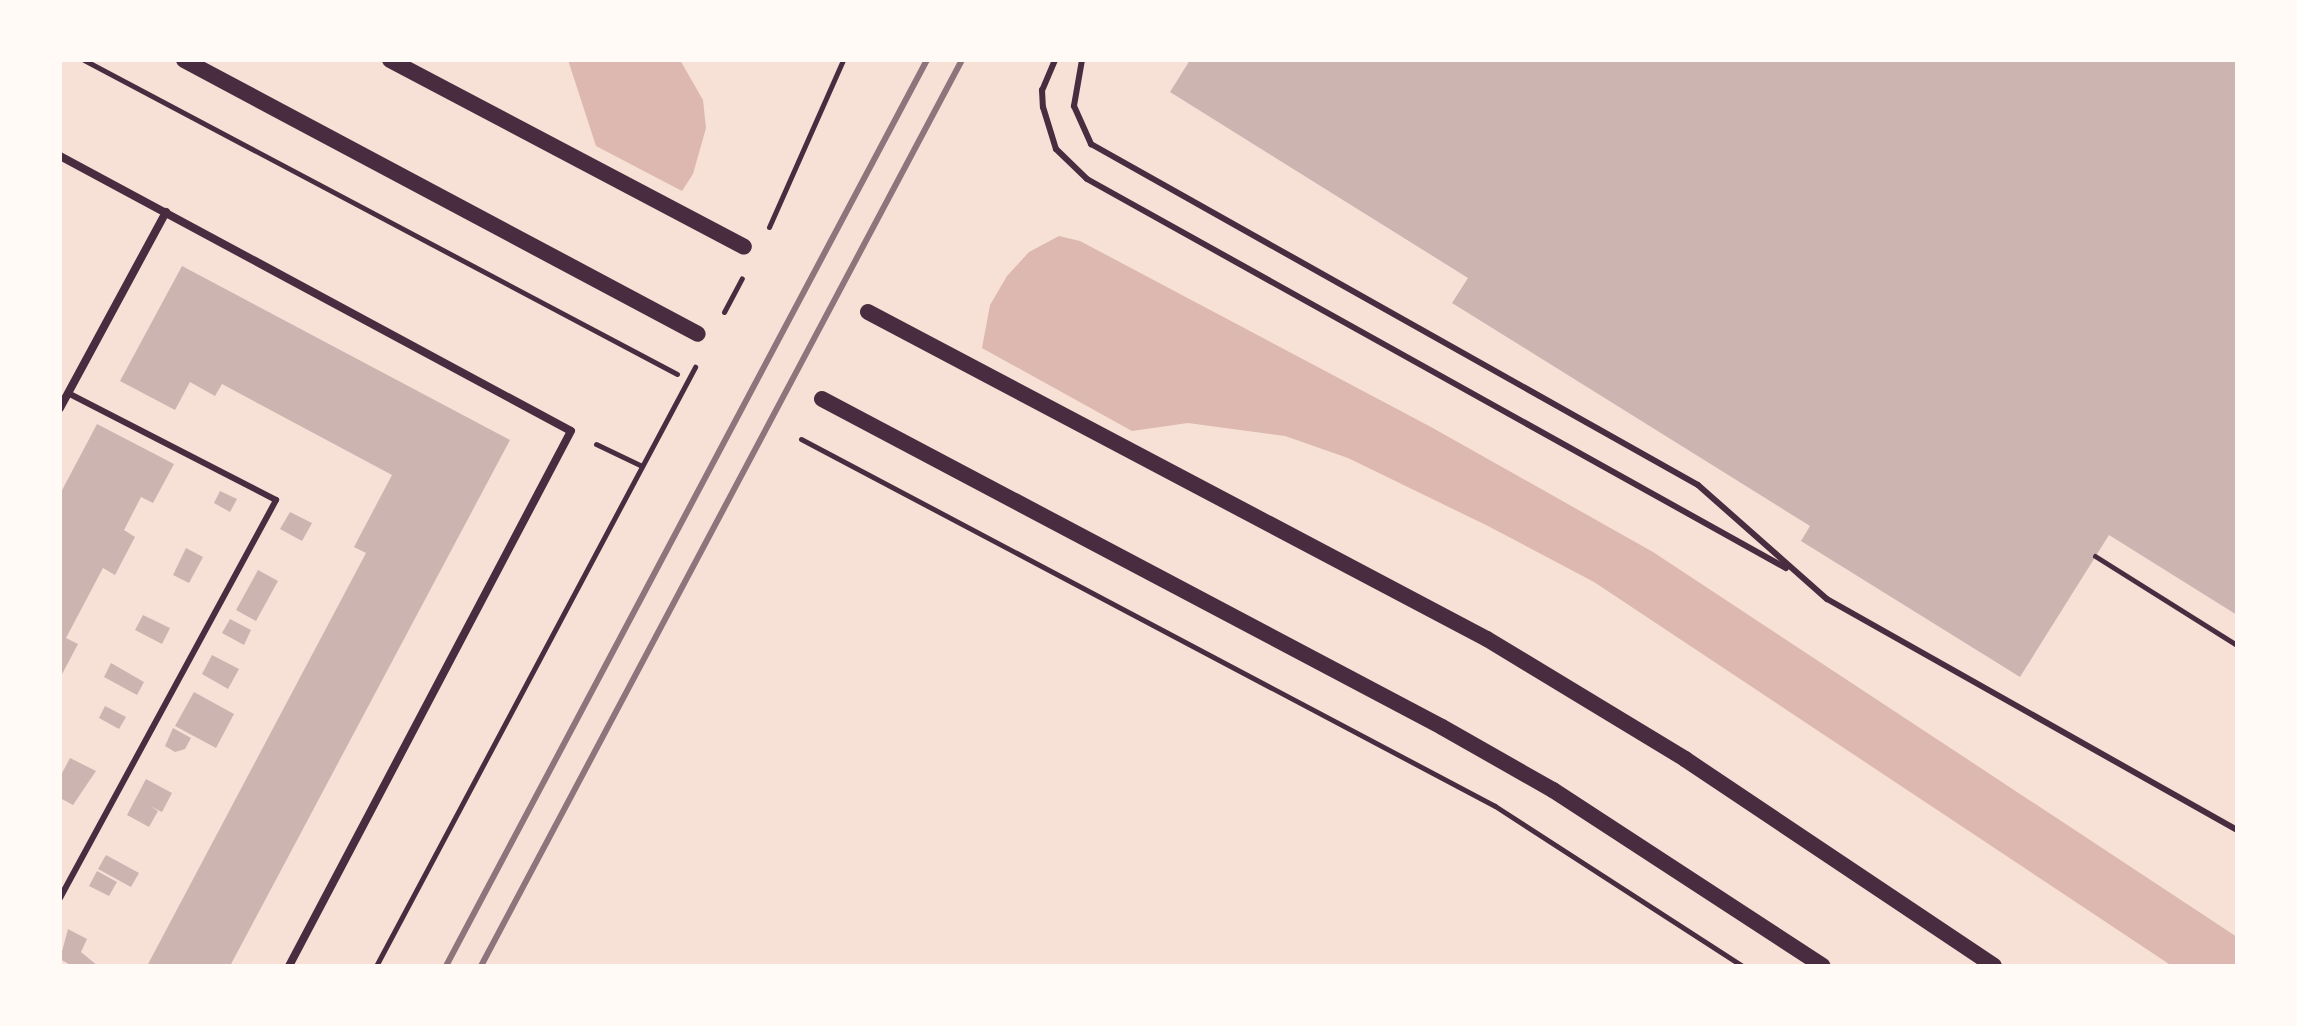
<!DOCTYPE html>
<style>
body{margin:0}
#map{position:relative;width:2297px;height:1026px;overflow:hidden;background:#f7e1d7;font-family:"Sofia Sans Condensed",sans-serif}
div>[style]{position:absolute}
.water>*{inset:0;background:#dcb8b0}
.building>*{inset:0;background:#ccb4b1}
.path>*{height:5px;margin:-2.5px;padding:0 2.5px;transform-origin:2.5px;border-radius:2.5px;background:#4a2c40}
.service>*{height:6px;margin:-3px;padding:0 3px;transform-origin:3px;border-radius:3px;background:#4a2c40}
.minor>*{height:8px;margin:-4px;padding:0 4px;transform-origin:4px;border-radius:4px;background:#4a2c40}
.secondary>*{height:16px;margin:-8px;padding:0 8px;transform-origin:8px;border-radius:8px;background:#4a2c40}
.rail>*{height:6px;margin:-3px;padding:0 3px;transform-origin:3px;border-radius:3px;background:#8f747c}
span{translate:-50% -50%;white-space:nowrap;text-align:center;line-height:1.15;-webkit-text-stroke:8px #fffaf5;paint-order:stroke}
.frame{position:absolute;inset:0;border:62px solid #fffaf5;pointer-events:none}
</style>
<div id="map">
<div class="water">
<i style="clip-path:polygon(568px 60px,680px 60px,703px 100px,706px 128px,693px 174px,682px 191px,596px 146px)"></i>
<i style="clip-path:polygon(1059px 236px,1080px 241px,1431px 427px,1653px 552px,2237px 937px,2237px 966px,2172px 966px,1594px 582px,1488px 526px,1348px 458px,1285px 436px,1188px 423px,1132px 431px,982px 348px,990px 305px,1007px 276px,1029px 252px)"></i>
</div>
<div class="building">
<i style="clip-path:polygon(1190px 60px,2237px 60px,2237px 615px,2109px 535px,2020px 677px,1801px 541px,1810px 526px,1452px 303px,1468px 278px,1170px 92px)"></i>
<i style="clip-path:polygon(182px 266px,510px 440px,230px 966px,147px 966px,366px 553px,354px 547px,392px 475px,222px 384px,215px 396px,190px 382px,175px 410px,120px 381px)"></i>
<i style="clip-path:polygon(97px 424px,174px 464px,153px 503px,141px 497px,124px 530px,135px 537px,115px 575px,103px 568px,66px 638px,78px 644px,60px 678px,60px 494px)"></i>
<i style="clip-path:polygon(220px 491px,237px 499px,230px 512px,214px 503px)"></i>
<i style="clip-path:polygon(290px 512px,312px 523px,302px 541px,280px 529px)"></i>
<i style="clip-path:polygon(186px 548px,203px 557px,189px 583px,173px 575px)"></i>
<i style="clip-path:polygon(258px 570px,278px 581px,256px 621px,236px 610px)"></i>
<i style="clip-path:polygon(143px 615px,170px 628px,162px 644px,135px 630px)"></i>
<i style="clip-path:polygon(230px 619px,251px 630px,244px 645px,222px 633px)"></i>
<i style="clip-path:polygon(212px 655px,239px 669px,228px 689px,202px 674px)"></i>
<i style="clip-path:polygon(111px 663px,144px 682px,137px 695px,104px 677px)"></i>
<i style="clip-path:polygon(194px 692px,234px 714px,216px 748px,175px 726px)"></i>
<i style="clip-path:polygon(105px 706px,126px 717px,119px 729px,99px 718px)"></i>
<i style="clip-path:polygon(173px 728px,191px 738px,185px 749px,175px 752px,165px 746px)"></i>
<i style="clip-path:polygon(70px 758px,96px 771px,73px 805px,60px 798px,61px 775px)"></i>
<i style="clip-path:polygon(146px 779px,172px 793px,162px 812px,150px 806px,158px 811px,149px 827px,127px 815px)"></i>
<i style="clip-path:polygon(106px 855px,139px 873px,131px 887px,98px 869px)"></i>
<i style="clip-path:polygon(97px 871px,117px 882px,109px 896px,89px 886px)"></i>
<i style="clip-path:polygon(68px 929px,87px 939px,81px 952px,98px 966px,72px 966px,60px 959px)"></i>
</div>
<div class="path">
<i style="left:84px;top:60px;width:671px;rotate:27.9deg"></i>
<i style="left:769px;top:227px;width:183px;rotate:-66.1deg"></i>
<i style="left:724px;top:312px;width:38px;rotate:-62deg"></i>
<i style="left:801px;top:439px;width:785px;rotate:27.87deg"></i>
<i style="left:1495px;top:806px;width:294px;rotate:32.9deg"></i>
<i style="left:596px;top:444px;width:51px;rotate:25.6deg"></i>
<i style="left:2095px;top:556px;width:168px;rotate:32.1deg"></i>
<i style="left:376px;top:966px;width:679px;rotate:-61.96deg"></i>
</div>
<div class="service">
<i style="left:1055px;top:60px;width:33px;rotate:113deg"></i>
<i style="left:1042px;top:90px;width:17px;rotate:87deg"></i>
<i style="left:1043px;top:107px;width:44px;rotate:72.8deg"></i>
<i style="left:1056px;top:149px;width:43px;rotate:44.1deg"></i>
<i style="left:1087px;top:179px;width:800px;rotate:29.1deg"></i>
<i style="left:1082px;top:60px;width:47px;rotate:99.9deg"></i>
<i style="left:1074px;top:106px;width:42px;rotate:65.9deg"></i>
<i style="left:1091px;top:144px;width:696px;rotate:29.33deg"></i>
<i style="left:1698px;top:485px;width:172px;rotate:41.5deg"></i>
<i style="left:1827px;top:599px;width:471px;rotate:29.4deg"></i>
<i style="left:60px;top:898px;width:453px;rotate:-61.5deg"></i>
<i style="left:276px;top:500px;width:234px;rotate:-152.8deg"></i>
</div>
<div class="minor">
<i style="left:60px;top:156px;width:580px;rotate:28.29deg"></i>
<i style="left:571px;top:431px;width:605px;rotate:117.79deg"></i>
<i style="left:60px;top:408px;width:223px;rotate:-61.6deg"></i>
</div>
<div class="secondary">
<i style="left:184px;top:60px;width:582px;rotate:28.06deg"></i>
<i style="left:390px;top:60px;width:400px;rotate:27.8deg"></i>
<i style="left:868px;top:312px;width:700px;rotate:27.85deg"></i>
<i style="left:1487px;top:639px;width:232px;rotate:31.2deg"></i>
<i style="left:1685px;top:759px;width:372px;rotate:33.8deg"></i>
<i style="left:822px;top:399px;width:701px;rotate:27.88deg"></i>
<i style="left:1442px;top:727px;width:128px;rotate:29.6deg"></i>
<i style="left:1553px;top:790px;width:322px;rotate:33.1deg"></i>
</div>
<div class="rail">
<i style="left:446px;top:966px;width:1026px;rotate:-62.04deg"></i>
<i style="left:481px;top:966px;width:1026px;rotate:-62.04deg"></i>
</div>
<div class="frame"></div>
</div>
